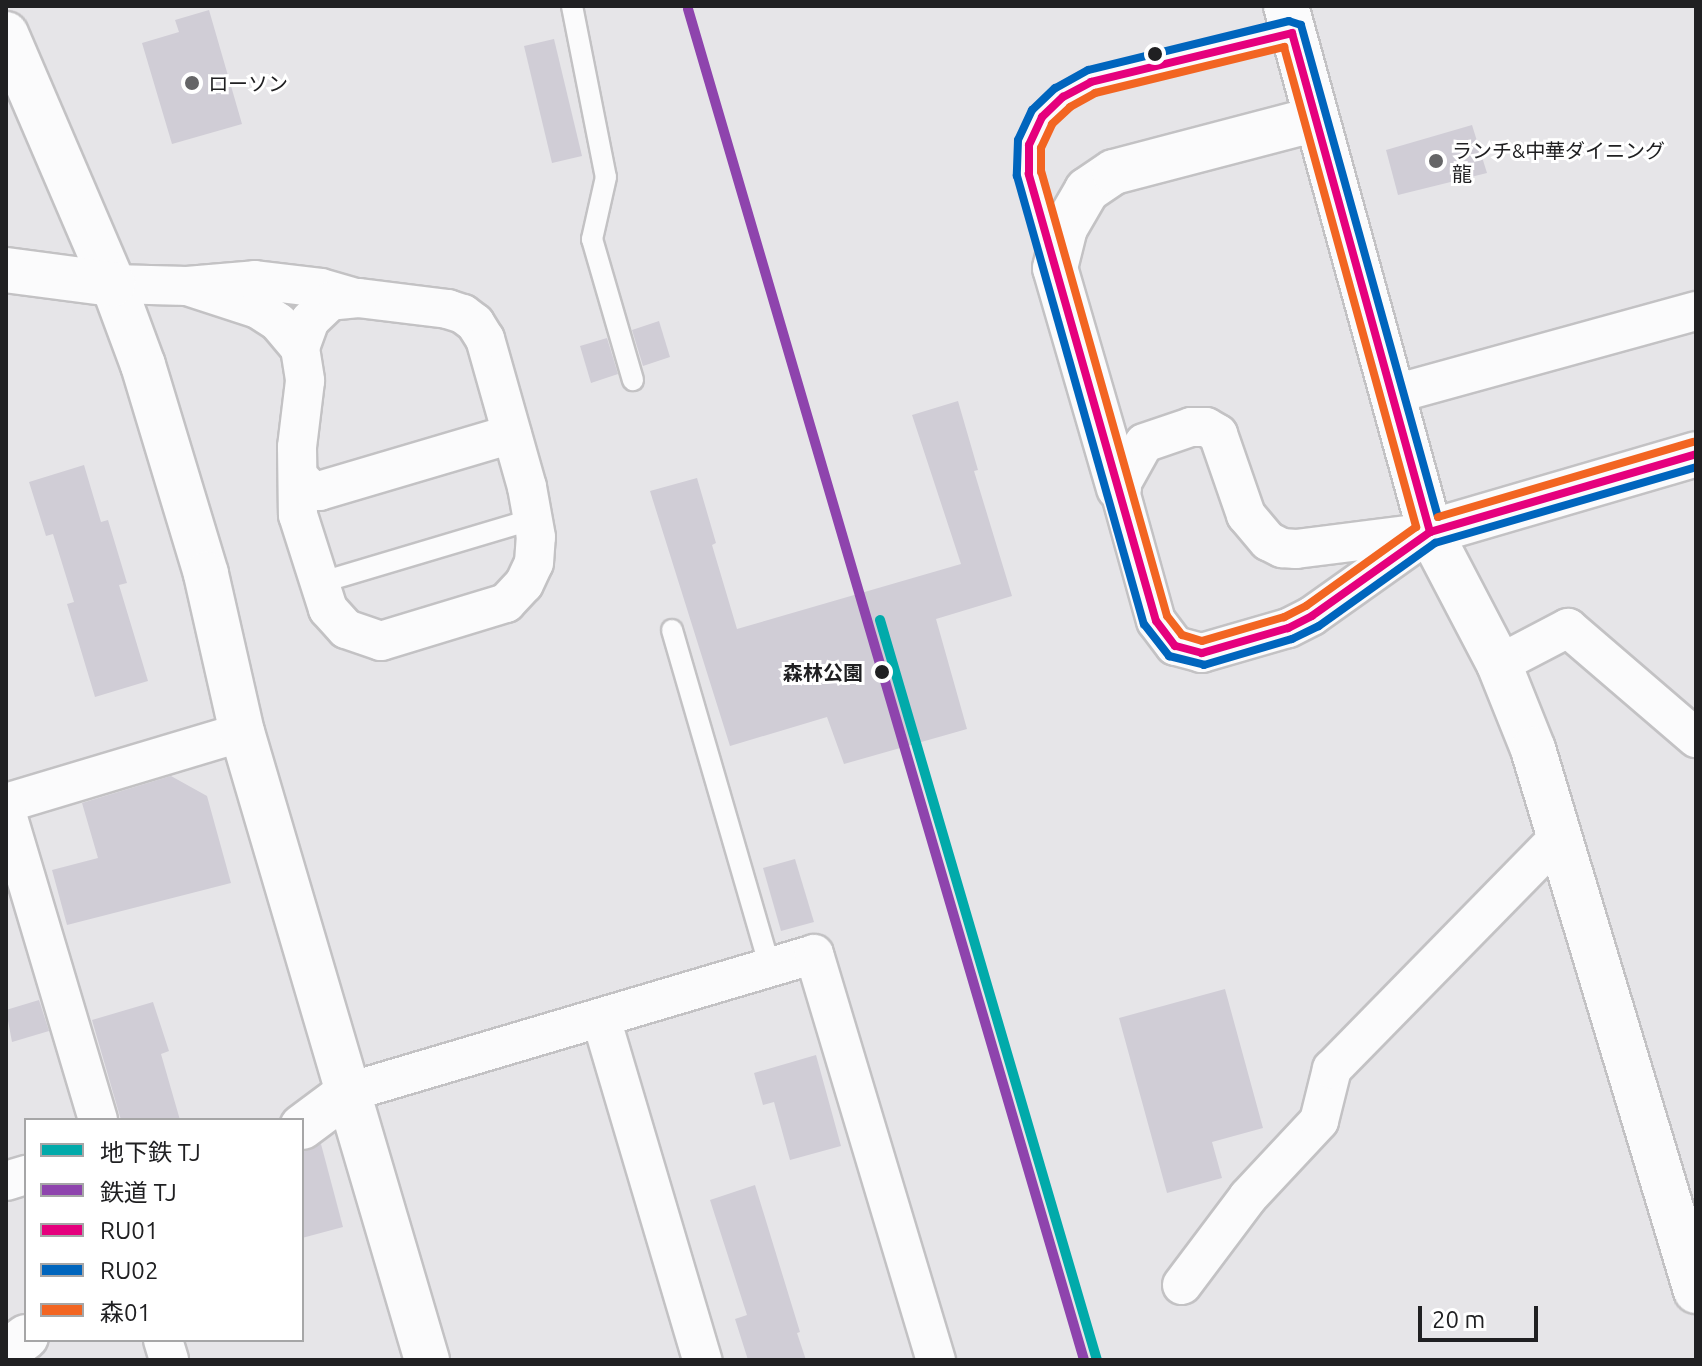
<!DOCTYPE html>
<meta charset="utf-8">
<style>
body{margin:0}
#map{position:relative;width:1702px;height:1366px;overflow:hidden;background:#e6e5e8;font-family:Ubuntu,"Noto Sans JP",sans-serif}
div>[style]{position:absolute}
.building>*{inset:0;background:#d0cdd6}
.roads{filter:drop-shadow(2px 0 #c3c2c4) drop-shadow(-2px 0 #c3c2c4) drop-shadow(0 2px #c3c2c4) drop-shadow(0 -2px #c3c2c4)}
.lane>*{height:20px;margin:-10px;padding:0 10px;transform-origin:10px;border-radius:10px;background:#fbfbfc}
.street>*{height:38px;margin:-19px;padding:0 19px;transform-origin:19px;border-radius:19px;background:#fbfbfc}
.secondary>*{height:44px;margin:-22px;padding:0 22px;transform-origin:22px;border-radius:22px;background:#fbfbfc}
.bus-1>*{height:8px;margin:-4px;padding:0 4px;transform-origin:4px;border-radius:4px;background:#e5007d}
.bus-2>*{height:8px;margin:-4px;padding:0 4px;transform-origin:4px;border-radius:4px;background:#0065bd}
.bus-3>*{height:8px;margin:-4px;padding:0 4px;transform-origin:4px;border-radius:4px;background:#f26522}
.rail-1>*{height:10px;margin:-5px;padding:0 5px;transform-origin:5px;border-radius:5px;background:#8e44ad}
.metro-1>*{height:10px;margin:-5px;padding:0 5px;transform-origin:5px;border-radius:5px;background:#01aaaa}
.dots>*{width:22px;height:22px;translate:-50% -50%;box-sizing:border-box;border:4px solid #fff;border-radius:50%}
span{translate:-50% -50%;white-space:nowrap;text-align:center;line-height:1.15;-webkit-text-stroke:6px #fff;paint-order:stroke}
.poi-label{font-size:20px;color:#202022}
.left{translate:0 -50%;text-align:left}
.stop-label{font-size:20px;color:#202022;font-weight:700}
.right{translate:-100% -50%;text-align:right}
.frame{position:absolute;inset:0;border:8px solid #202022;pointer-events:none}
.legend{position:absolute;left:24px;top:1118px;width:280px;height:224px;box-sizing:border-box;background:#fff;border:2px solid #a6a6a7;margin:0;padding:10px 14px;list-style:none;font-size:24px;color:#202022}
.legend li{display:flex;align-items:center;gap:16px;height:40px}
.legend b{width:40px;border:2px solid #a6a6a7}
.scale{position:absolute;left:1418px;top:1306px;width:120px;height:36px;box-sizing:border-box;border:4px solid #202022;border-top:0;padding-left:10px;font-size:24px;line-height:28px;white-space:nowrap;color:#202022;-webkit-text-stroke:6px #fff;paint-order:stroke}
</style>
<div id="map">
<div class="building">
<i style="clip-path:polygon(209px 10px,242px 124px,172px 144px,142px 43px,179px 32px,175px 20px)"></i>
<i style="clip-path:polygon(554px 39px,582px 156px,552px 163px,524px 46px)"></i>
<i style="clip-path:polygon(1472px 125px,1487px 173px,1398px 195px,1386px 150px)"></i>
<i style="clip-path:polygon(659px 321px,670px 357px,643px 366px,632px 330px)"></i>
<i style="clip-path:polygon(607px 338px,618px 374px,591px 383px,580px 346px)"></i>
<i style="clip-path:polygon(958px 401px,978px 470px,974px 471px,1012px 596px,936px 619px,967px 729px,844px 764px,827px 717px,730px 746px,650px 491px,697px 478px,716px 543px,712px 545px,737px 629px,961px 564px,912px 415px)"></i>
<i style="clip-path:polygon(84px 465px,101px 522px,108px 520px,127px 583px,119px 585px,148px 681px,95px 697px,67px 604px,74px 602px,53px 534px,46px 536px,29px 482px)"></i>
<i style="clip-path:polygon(171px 776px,207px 796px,231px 883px,67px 925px,52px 870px,98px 858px,82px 803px)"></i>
<i style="clip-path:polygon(795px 859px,814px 922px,781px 931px,763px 868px)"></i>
<i style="clip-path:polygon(1225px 989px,1263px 1128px,1212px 1142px,1222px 1178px,1167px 1193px,1119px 1018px)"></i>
<i style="clip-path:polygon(39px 1000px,49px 1031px,12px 1042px,6px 1010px)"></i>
<i style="clip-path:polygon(153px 1002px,169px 1051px,161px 1054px,180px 1120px,121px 1120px,92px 1020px)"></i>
<i style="clip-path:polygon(816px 1055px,841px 1146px,790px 1160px,774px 1102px,763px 1105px,754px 1073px)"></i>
<i style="clip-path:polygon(321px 1144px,343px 1227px,302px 1238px,302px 1152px)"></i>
<i style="clip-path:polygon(755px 1185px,800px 1332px,797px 1333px,806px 1360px,748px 1360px,735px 1319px,747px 1315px,710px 1200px)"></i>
</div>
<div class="roads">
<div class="lane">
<i style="left:572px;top:6px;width:174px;rotate:78.8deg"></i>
<i style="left:606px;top:177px;width:64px;rotate:102.7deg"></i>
<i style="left:592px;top:239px;width:147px;rotate:73.8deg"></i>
<i style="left:1050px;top:249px;width:78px;rotate:-105.6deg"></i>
<i style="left:1029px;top:174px;width:29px;rotate:-90deg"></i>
<i style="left:1029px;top:145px;width:31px;rotate:-65deg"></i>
<i style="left:1042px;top:117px;width:29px;rotate:-44deg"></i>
<i style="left:1063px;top:97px;width:32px;rotate:-28deg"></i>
<i style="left:1091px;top:82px;width:207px;rotate:-13.7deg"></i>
<i style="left:319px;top:583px;width:224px;rotate:-16.6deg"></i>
<i style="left:672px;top:630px;width:351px;rotate:73.8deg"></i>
</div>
<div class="street">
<i style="left:113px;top:284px;width:74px;rotate:1.5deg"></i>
<i style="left:187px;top:286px;width:68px;rotate:-5deg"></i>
<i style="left:255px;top:280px;width:66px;rotate:6.9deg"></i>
<i style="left:321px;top:288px;width:36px;rotate:16deg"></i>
<i style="left:187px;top:286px;width:75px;rotate:17.9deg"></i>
<i style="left:258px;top:309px;width:24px;rotate:33deg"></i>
<i style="left:278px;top:322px;width:34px;rotate:50deg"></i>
<i style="left:300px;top:348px;width:33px;rotate:81deg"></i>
<i style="left:305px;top:381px;width:66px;rotate:96.9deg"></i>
<i style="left:297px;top:447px;width:68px;rotate:89.2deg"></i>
<i style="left:298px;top:515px;width:99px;rotate:72.3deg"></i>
<i style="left:328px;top:609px;width:27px;rotate:48deg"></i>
<i style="left:346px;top:629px;width:37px;rotate:19deg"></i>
<i style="left:381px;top:641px;width:131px;rotate:-16.9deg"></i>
<i style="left:506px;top:603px;width:26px;rotate:-47deg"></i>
<i style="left:524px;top:584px;width:23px;rotate:-65deg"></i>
<i style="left:534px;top:563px;width:26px;rotate:-86deg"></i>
<i style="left:536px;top:537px;width:51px;rotate:-100.2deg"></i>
<i style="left:527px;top:487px;width:154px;rotate:-105.8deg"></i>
<i style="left:485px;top:339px;width:19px;rotate:-122deg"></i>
<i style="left:475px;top:323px;width:15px;rotate:-143deg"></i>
<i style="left:463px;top:314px;width:16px;rotate:-162deg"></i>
<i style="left:448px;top:309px;width:91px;rotate:-173deg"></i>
<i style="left:358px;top:298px;width:28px;rotate:174deg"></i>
<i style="left:330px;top:301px;width:28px;rotate:136deg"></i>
<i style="left:310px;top:320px;width:30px;rotate:110deg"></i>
<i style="left:1391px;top:395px;width:316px;rotate:-15.4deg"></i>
<i style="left:1191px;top:427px;width:15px"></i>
<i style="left:1206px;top:427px;width:14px;rotate:30deg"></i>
<i style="left:1218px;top:434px;width:86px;rotate:70.9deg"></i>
<i style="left:1246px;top:515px;width:34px;rotate:50deg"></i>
<i style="left:1268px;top:541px;width:16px;rotate:27deg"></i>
<i style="left:1282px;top:548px;width:14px;rotate:4deg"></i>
<i style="left:1296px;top:549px;width:135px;rotate:-7.2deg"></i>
<i style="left:1430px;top:532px;width:145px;rotate:144.6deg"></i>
<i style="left:1312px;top:616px;width:27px;rotate:153deg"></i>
<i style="left:1288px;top:628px;width:90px;rotate:163.8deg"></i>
<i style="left:1202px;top:653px;width:28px;rotate:-165deg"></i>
<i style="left:1175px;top:646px;width:31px;rotate:-127deg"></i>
<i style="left:1156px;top:621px;width:138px;rotate:-105.5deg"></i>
<i style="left:1119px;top:488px;width:51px;rotate:-60.9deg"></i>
<i style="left:1144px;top:443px;width:50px;rotate:-18.8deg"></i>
<i style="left:299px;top:477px;width:13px;rotate:48deg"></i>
<i style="left:308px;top:487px;width:12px;rotate:20deg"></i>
<i style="left:319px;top:491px;width:201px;rotate:-16.5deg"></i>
<i style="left:1499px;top:664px;width:78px;rotate:-27.6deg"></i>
<i style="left:1568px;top:628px;width:169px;rotate:40.7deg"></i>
<i style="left:6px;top:803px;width:246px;rotate:-16.7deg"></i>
<i style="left:6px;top:811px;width:322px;rotate:73.4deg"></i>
<i style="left:601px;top:1018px;width:357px;rotate:73.5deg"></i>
<i style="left:349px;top:1092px;width:485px;rotate:-16.5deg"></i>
<i style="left:814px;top:954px;width:424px;rotate:73.3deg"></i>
<i style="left:6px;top:1181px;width:21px;rotate:-17deg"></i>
<i style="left:1182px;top:1285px;width:110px;rotate:-53.1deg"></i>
<i style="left:1248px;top:1197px;width:104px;rotate:-46.9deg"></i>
<i style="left:1319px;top:1121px;width:54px;rotate:-76deg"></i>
<i style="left:1332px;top:1069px;width:325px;rotate:-45.6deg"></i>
<i style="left:163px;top:1340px;width:21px;rotate:73deg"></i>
</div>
<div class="secondary">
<i style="left:1286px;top:6px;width:545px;rotate:74.69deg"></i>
<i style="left:1430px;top:532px;width:149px;rotate:62.4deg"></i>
<i style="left:1499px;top:664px;width:92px;rotate:68.2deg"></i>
<i style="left:1533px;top:749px;width:566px;rotate:73.26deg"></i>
<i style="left:6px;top:34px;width:272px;rotate:66.8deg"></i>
<i style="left:113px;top:284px;width:86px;rotate:69.7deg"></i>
<i style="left:143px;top:365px;width:218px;rotate:73.2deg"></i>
<i style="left:206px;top:574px;width:162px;rotate:77.2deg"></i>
<i style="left:242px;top:732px;width:655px;rotate:73.59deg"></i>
<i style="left:6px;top:270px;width:108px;rotate:7.5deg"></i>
<i style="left:1119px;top:488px;width:229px;rotate:-106.2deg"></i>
<i style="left:1055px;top:268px;width:41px;rotate:-76deg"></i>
<i style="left:1065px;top:228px;width:44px;rotate:-59.9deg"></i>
<i style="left:1087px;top:190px;width:32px;rotate:-34deg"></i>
<i style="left:1114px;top:172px;width:209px;rotate:-14.7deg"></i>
<i style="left:1430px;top:532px;width:277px;rotate:-16.3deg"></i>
<i style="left:302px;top:1127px;width:59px;rotate:-36.7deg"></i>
<i style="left:6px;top:1352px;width:25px;rotate:-37deg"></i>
</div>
</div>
<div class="bus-1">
<i style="left:1292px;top:33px;width:518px;rotate:74.54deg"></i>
<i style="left:1430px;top:532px;width:145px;rotate:144.6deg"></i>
<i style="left:1312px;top:616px;width:27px;rotate:153deg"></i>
<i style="left:1288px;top:628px;width:90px;rotate:163.8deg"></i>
<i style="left:1202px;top:653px;width:28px;rotate:-165deg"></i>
<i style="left:1175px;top:646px;width:31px;rotate:-127deg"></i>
<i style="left:1156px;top:621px;width:465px;rotate:-105.9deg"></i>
<i style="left:1029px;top:174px;width:29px;rotate:-90deg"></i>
<i style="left:1029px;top:145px;width:31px;rotate:-65deg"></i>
<i style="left:1042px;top:117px;width:29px;rotate:-44deg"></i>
<i style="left:1063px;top:97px;width:32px;rotate:-28deg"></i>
<i style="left:1091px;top:82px;width:207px;rotate:-13.7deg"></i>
<i style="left:1430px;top:532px;width:277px;rotate:-16.3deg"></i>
</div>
<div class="bus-2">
<i style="left:1438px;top:517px;width:511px;rotate:-105.56deg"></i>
<i style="left:1301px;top:25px;width:13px;rotate:-162deg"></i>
<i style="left:1289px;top:21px;width:207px;rotate:166.3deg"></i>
<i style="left:1088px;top:70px;width:38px;rotate:151deg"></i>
<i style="left:1055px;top:88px;width:32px;rotate:136deg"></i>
<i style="left:1032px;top:110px;width:33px;rotate:115deg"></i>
<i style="left:1018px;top:140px;width:36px;rotate:92deg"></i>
<i style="left:1017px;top:176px;width:466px;rotate:74.2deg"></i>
<i style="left:1144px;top:624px;width:41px;rotate:52deg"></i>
<i style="left:1169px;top:656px;width:36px;rotate:14deg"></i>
<i style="left:1204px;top:665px;width:92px;rotate:-16.5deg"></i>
<i style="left:1292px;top:639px;width:30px;rotate:-26deg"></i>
<i style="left:1319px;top:626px;width:143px;rotate:-35.6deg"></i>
<i style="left:1435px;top:543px;width:272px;rotate:-16.2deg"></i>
</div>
<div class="bus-3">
<i style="left:1284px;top:47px;width:498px;rotate:74.6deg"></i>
<i style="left:1416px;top:527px;width:135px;rotate:144.3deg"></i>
<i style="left:1306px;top:606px;width:25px;rotate:153deg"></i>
<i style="left:1284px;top:617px;width:85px;rotate:163.7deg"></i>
<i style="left:1202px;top:641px;width:21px;rotate:-163deg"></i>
<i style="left:1182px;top:635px;width:24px;rotate:-128deg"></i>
<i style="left:1167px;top:616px;width:462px;rotate:-105.8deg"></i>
<i style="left:1041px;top:172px;width:24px;rotate:-90deg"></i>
<i style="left:1041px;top:148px;width:26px;rotate:-65deg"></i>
<i style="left:1052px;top:124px;width:25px;rotate:-43deg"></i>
<i style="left:1070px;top:107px;width:29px;rotate:-29deg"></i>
<i style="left:1095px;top:93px;width:195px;rotate:-13.7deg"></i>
<i style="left:1438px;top:517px;width:266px;rotate:-16.4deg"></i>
</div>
<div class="rail-1">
<i style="left:688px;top:9px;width:1408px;rotate:73.66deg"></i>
</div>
<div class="metro-1">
<i style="left:880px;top:620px;width:771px;rotate:73.66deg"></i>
</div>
<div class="dots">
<i style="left:1155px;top:54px;background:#202022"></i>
<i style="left:192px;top:83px;background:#656567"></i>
<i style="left:1436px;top:161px;background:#656567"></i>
<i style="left:882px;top:672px;background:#202022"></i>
</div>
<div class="poi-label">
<span class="left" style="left:208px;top:83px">ローソン</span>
<span class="left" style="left:1452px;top:162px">ランチ&amp;中華ダイニング<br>龍</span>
</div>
<div class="stop-label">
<span class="right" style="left:863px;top:672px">森林公園</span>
</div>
<div class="frame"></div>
<ul class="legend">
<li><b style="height:10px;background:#01aaaa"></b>地下鉄 TJ</li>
<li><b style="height:10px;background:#8e44ad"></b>鉄道 TJ</li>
<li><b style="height:10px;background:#e5007d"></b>RU01</li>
<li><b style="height:10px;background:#0065bd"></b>RU02</li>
<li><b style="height:10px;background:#f26522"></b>森01</li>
</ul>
<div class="scale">20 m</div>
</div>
